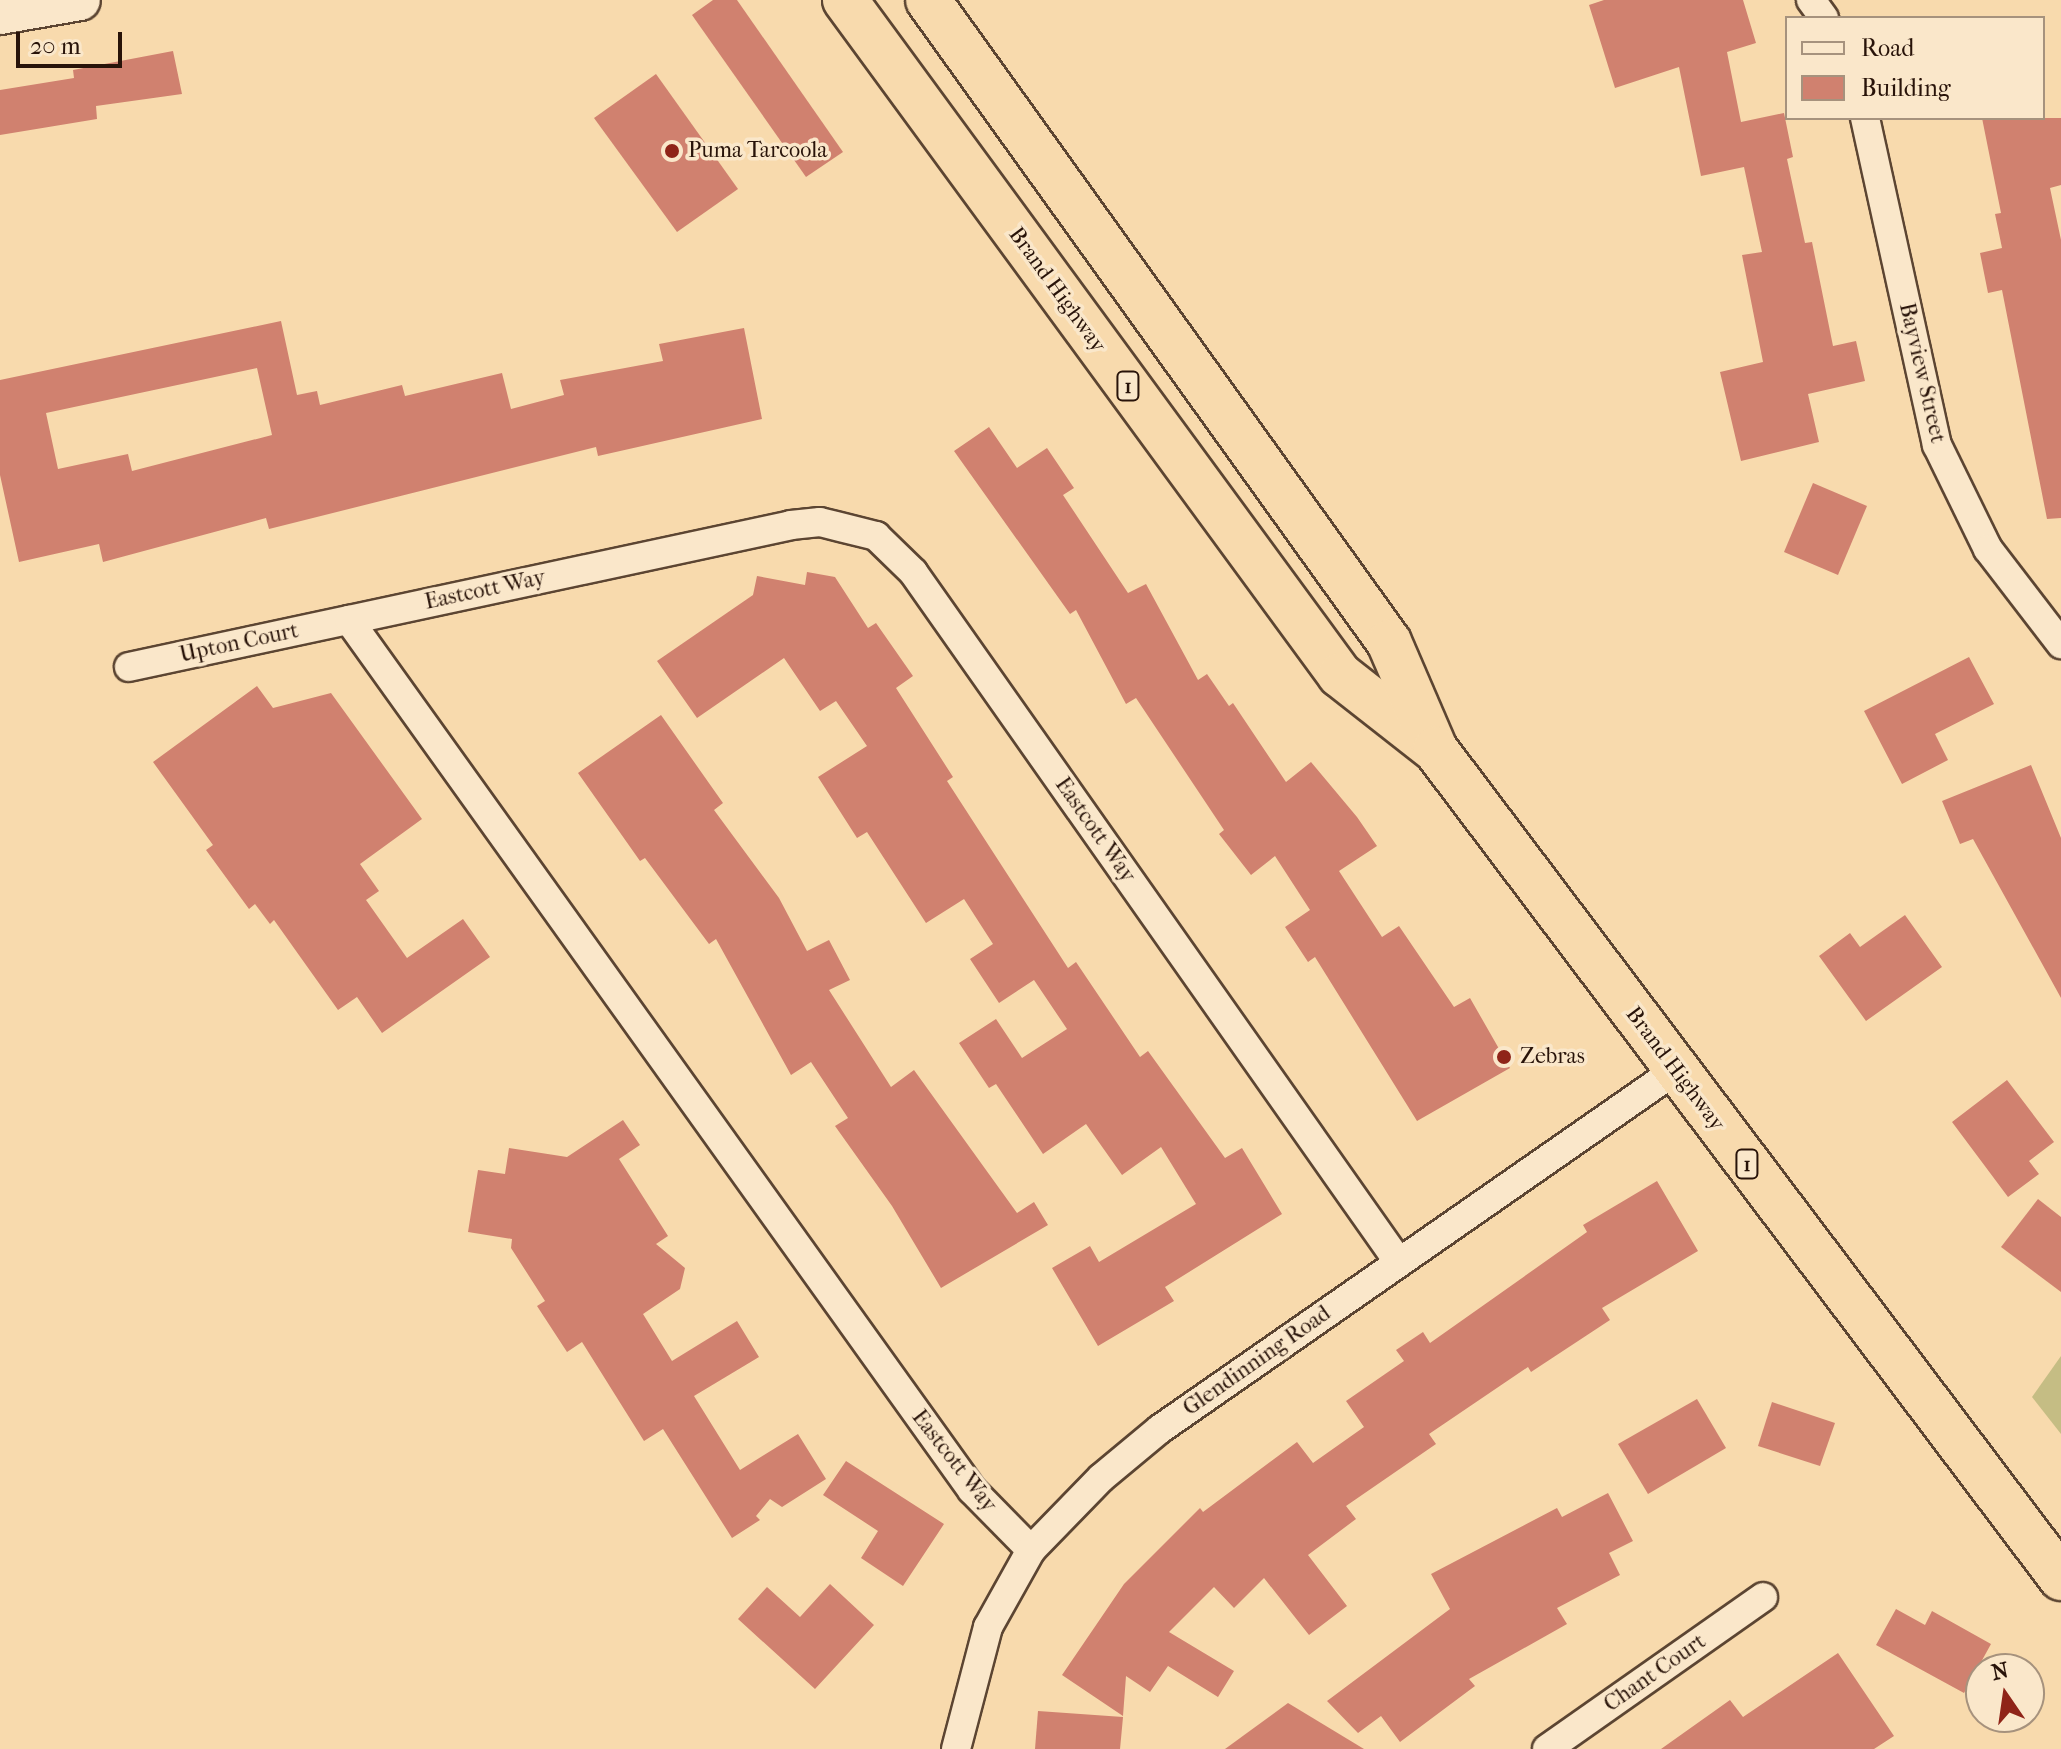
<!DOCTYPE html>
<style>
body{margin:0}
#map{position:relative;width:2061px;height:1749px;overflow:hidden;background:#f8daad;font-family:"IM FELL French Canon",serif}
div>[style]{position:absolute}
.green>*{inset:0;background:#c5bd84}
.building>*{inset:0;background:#d0816f}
.roads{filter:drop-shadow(2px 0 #5c4532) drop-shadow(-2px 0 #5c4532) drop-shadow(0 2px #5c4532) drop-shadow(0 -2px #5c4532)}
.street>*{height:28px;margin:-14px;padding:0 14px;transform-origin:14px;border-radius:14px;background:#fae7ca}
.secondary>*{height:40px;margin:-20px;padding:0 20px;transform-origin:20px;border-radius:20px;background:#fae7ca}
.highway>*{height:44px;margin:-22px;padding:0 22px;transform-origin:22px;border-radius:22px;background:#f8daad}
.dots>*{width:22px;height:22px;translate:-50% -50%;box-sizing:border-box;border:4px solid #fae7ca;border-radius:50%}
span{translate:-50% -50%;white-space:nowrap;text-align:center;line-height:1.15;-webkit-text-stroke:7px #fae7ca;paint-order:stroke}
.shield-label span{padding:2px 6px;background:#fae7ca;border:2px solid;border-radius:6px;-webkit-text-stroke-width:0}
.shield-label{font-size:20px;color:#281309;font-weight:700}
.poi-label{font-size:22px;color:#281309}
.left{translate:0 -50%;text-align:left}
.street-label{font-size:22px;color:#281309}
.legend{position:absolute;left:1785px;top:16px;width:260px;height:104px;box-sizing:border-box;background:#fae7ca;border:2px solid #a6927d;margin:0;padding:10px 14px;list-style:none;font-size:24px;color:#281309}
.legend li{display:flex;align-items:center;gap:16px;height:40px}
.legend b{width:40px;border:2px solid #a6927d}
.north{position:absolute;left:1965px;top:1653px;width:80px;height:80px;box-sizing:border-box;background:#fae7ca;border:2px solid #a6927d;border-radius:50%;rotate:347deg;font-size:22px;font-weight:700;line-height:32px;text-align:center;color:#281309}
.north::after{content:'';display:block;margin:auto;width:28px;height:36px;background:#8f2418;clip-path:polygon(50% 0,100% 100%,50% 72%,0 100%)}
.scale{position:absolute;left:16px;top:32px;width:106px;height:36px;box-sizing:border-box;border:4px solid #281309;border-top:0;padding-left:10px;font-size:24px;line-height:28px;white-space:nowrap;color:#281309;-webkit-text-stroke:6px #fae7ca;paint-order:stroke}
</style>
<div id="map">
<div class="green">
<i style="clip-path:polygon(2061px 1356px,2061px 1434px,2032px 1397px)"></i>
</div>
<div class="building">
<i style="clip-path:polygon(713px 0,737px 0,843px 152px,806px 177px,692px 15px)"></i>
<i style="clip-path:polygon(1604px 0,1743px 0,1756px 43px,1727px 52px,1741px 122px,1784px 113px,1793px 157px,1787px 159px,1805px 243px,1812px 242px,1833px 346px,1856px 341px,1865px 381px,1808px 394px,1819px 442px,1741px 461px,1720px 372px,1763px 362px,1742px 255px,1762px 252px,1744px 167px,1701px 176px,1679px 67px,1615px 88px,1589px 5px)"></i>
<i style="clip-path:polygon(173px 51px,182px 94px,96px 106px,97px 119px,0 135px,0 90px,74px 78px,73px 70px)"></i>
<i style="clip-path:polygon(656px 74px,738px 189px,677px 232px,594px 118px)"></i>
<i style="clip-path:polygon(1982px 118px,2061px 118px,2061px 185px,2050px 188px,2061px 240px,2061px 518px,2047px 519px,2002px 290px,1988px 293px,1980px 253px,2002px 248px,1995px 214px,2001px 213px)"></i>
<i style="clip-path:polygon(evenodd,281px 321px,297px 395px,317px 391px,320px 405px,402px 385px,405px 396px,502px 373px,511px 409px,564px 395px,560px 380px,663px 361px,659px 344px,744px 328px,762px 419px,598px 456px,596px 447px,269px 529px,266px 518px,103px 562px,99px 544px,19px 562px,0 475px,0 380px,281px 321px,257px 368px,272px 435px,132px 471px,128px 454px,58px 469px,46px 413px,257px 368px)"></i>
<i style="clip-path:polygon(989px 427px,1017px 468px,1047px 448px,1074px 488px,1063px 495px,1128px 593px,1146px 584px,1198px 680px,1207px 674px,1229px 706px,1233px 703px,1286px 782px,1311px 762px,1357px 817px,1377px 846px,1339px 871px,1382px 937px,1399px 926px,1454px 1007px,1470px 998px,1510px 1068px,1417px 1121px,1315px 957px,1308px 962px,1285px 927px,1310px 910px,1275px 856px,1251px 875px,1219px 834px,1224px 830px,1136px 698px,1126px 704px,1076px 610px,1070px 614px,954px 451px)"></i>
<i style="clip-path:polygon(1813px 483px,1867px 506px,1838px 575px,1784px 552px)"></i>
<i style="clip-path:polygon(807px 572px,835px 577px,868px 628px,876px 623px,913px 676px,896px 688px,953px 777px,947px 781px,1068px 968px,1076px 962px,1140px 1057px,1148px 1051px,1225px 1158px,1242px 1148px,1282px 1214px,1165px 1287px,1174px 1301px,1098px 1346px,1052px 1268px,1090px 1246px,1099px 1262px,1196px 1204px,1161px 1147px,1122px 1175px,1086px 1124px,1043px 1154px,996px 1084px,989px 1088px,959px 1043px,996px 1019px,1022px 1058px,1067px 1029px,1034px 980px,999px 1003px,970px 959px,993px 944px,964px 899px,926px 923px,867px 832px,857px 838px,818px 777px,867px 746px,836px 701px,820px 711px,784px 658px,697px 718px,657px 661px,753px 595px,757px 576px,805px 585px)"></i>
<i style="clip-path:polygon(1969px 657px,1994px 704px,1935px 734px,1948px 760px,1902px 784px,1864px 711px)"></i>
<i style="clip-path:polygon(257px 686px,273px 708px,331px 693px,422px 819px,360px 864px,379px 891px,366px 900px,407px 958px,463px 919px,490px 957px,382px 1033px,357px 997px,338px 1010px,274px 920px,270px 924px,255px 904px,249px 909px,206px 850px,213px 845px,153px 762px)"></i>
<i style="clip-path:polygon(661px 715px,723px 803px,714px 810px,779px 898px,807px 951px,829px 940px,850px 980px,829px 990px,891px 1087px,914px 1070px,1017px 1213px,1034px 1202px,1048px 1225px,941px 1288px,892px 1206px,835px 1126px,848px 1118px,811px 1062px,791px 1075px,716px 939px,709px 944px,645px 858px,640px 861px,578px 773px)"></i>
<i style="clip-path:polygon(2031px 765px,2061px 838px,2061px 998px,1973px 839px,1960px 844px,1942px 801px)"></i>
<i style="clip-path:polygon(1905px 915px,1942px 967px,1866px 1021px,1819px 956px,1850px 933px,1860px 947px)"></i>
<i style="clip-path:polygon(2007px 1080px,2054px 1142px,2029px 1161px,2039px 1174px,2008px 1197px,1952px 1122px)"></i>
<i style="clip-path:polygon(623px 1120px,640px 1145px,619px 1159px,668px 1236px,656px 1244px,685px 1268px,680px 1289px,643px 1314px,672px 1361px,737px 1321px,759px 1357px,694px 1396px,740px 1470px,798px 1434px,826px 1479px,782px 1507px,770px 1499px,756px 1516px,760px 1520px,732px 1538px,663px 1429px,644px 1441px,582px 1342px,567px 1352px,537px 1306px,545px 1301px,511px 1248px,512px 1239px,468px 1232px,478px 1170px,505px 1174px,509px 1148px,567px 1157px)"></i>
<i style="clip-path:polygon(1657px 1181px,1698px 1251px,1602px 1308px,1610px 1320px,1531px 1372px,1528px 1367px,1429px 1434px,1436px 1444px,1346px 1506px,1356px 1519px,1308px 1555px,1347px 1606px,1309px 1635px,1264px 1578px,1234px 1608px,1214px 1587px,1169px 1632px,1234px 1671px,1218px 1697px,1168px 1666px,1150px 1692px,1126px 1676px,1123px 1716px,1062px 1675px,1124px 1584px,1200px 1508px,1203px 1512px,1297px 1442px,1313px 1463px,1364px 1427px,1346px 1401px,1404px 1361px,1396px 1350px,1423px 1332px,1430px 1343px,1587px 1232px,1583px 1225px)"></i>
<i style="clip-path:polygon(2038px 1199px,2061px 1217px,2061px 1292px,2001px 1247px)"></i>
<i style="clip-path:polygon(1697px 1399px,1726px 1448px,1648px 1494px,1618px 1444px)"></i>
<i style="clip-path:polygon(1772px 1402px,1835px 1423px,1820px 1466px,1758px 1446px)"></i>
<i style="clip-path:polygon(846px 1461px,944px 1524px,903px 1586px,861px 1558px,878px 1531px,823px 1495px)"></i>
<i style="clip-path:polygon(1608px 1493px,1633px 1541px,1609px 1553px,1620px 1575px,1557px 1608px,1567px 1624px,1469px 1679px,1475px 1686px,1400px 1742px,1381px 1716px,1358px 1733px,1327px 1701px,1450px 1609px,1431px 1574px,1557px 1508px,1562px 1517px)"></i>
<i style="clip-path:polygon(830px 1584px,874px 1625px,815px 1689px,738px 1619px,767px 1587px,800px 1617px)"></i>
<i style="clip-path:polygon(1896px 1609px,1925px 1625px,1932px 1611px,1991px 1644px,1964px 1693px,1876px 1645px)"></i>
<i style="clip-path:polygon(1838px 1653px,1894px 1736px,1874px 1749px,1661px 1749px,1730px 1700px,1743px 1717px)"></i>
<i style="clip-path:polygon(1288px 1703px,1364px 1749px,1225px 1749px)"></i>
<i style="clip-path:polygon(1038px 1711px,1123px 1717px,1120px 1749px,1035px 1749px)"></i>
</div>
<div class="roads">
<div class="street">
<i style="left:1811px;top:0;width:22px;rotate:54deg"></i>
<i style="left:1865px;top:118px;width:335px;rotate:77.6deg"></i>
<i style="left:1937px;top:445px;width:116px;rotate:63.9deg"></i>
<i style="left:1988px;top:549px;width:120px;rotate:52.5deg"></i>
<i style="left:129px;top:667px;width:225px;rotate:-12.1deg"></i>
<i style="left:1031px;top:1550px;width:84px;rotate:-134.5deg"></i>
<i style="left:972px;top:1490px;width:1070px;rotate:-125.61deg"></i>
<i style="left:349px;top:620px;width:452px;rotate:-12.1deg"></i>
<i style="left:791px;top:525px;width:29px;rotate:-6deg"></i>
<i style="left:820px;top:522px;width:58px;rotate:14deg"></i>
<i style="left:876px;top:536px;width:52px;rotate:44.2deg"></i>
<i style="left:913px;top:572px;width:843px;rotate:54.86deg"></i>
<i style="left:956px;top:1749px;width:126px;rotate:-75.3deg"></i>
<i style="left:988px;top:1627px;width:88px;rotate:-60.8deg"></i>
<i style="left:1031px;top:1550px;width:100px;rotate:-45.8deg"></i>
<i style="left:1101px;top:1478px;width:77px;rotate:-39.7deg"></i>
<i style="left:1160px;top:1429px;width:629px;rotate:-34.83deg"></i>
<i style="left:1547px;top:1749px;width:264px;rotate:-35.1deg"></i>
</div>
<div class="secondary">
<i style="left:0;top:14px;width:81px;rotate:-9.9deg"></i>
</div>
<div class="highway">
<i style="left:845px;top:0;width:837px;rotate:53.75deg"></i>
<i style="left:1340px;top:675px;width:118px;rotate:38.1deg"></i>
<i style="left:928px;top:0;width:790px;rotate:54.32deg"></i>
<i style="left:1389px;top:642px;width:116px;rotate:66.7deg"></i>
<i style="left:1435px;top:749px;width:1039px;rotate:52.94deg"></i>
</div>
</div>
<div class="dots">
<i style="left:672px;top:151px;background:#8f2418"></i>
<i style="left:1504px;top:1057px;background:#8f2418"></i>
</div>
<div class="shield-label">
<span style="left:1128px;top:386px">1</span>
<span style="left:1747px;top:1164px">1</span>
</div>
<div class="poi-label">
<span class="left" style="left:688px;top:151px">Puma Tarcoola</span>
<span class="left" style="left:1520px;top:1057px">Zebras</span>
</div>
<div class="street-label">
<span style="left:1057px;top:290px;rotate:54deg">Brand Highway</span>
<span style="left:1922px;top:373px;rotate:77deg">Bayview Street</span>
<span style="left:485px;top:590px;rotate:-12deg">Eastcott Way</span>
<span style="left:239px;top:643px;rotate:-12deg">Upton Court</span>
<span style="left:1095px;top:830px;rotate:55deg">Eastcott Way</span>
<span style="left:1675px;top:1069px;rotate:53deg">Brand Highway</span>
<span style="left:1257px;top:1361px;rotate:-35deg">Glendinning Road</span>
<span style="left:954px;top:1461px;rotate:52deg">Eastcott Way</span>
<span style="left:1655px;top:1673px;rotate:-35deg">Chant Court</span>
</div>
<ul class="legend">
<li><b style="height:10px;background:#fae7ca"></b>Road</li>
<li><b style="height:22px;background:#d0816f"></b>Building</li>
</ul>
<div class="north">N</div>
<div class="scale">20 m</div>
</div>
